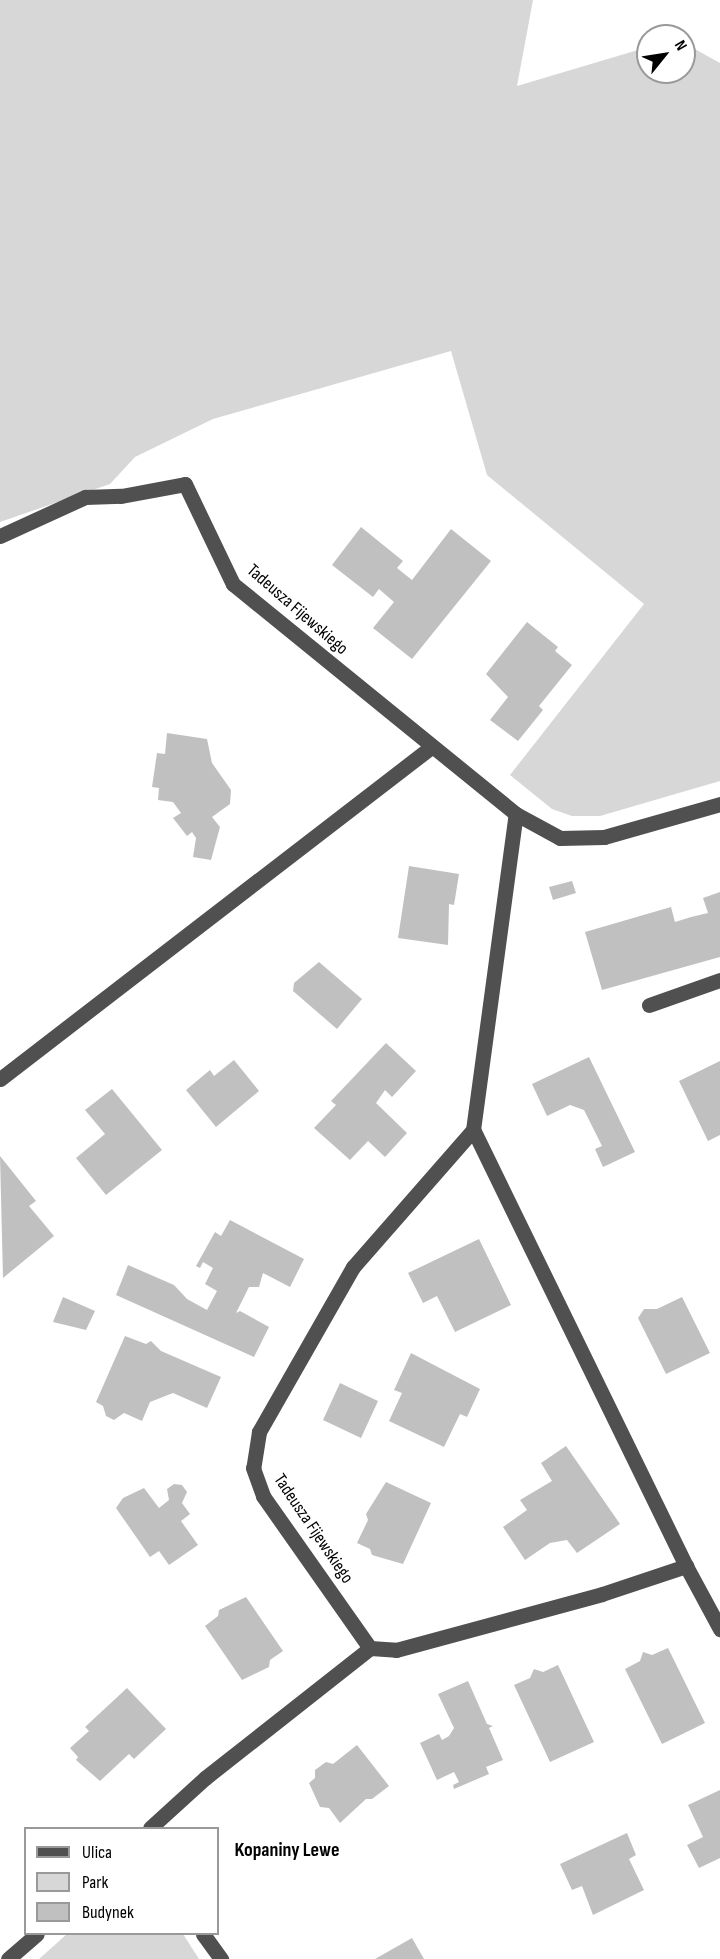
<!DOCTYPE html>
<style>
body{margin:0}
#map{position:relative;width:720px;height:1959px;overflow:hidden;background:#fff;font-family:"Sofia Sans Condensed",sans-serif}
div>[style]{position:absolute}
.green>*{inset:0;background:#d7d7d7}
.building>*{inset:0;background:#c0c0c0}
.minor>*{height:15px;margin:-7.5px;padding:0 7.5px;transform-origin:7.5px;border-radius:7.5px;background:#505050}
span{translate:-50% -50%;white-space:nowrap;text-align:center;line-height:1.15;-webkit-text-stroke:5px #fff;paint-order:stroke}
.street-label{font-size:18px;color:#000}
.neighbourhood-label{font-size:20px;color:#000;font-weight:700}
.legend{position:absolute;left:24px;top:1827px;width:195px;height:108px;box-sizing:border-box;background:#fff;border:2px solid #999;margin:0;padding:8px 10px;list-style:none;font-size:18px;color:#000}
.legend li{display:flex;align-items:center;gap:12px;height:30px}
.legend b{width:30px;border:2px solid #999}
.north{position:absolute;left:636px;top:24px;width:60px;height:60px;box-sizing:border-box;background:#fff;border:2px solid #999;border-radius:50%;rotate:60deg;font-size:16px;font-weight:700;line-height:24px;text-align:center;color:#000}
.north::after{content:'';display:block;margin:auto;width:21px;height:27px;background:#000;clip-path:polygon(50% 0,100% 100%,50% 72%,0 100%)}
</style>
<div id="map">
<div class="green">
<i style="clip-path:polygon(0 0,533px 0,517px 86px,648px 47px,648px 72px,684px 72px,684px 43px,720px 63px,720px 781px,600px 816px,572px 816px,552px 809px,510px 775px,644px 604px,487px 475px,451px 351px,213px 419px,135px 457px,110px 484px,0 522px)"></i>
<i style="clip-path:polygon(67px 1934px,183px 1934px,199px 1959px,39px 1959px)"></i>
</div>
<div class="building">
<i style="clip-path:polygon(361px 527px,403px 561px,397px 568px,412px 580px,451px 529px,491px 561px,412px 659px,373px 628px,394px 602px,379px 589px,373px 597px,332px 565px)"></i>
<i style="clip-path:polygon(527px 622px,558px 647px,555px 651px,572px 665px,539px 706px,543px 710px,518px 741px,490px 720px,508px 697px,486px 674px)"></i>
<i style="clip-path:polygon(167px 733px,207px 739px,212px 763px,231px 790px,230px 804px,212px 817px,220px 827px,211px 860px,193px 857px,196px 838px,192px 832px,187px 836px,173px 818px,181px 813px,173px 802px,158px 800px,159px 788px,152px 787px,157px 753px,165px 754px)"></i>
<i style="clip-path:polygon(409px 866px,459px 874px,454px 905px,449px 904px,448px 945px,398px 938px)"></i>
<i style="clip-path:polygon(572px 881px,576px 893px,553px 900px,549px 887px)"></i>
<i style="clip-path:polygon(720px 892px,720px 957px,602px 990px,585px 932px,671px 907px,675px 922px,691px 917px,708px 913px,703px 898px)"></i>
<i style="clip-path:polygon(319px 962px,362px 999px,337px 1029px,293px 991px,294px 983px)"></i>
<i style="clip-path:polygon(386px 1043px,416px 1071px,392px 1097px,385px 1090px,376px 1103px,407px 1133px,385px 1157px,368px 1141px,350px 1160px,314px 1128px,336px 1105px,331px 1101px)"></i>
<i style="clip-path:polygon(589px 1057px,635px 1152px,603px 1167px,595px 1149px,602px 1146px,584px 1110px,570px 1105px,547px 1116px,532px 1084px)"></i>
<i style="clip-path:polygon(234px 1060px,259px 1091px,216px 1127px,186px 1090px,210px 1070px,214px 1076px)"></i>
<i style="clip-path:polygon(720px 1061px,720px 1135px,708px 1141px,679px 1081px)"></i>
<i style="clip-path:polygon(112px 1089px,162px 1150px,106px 1195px,76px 1158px,105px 1134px,85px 1110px)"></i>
<i style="clip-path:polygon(0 1156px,36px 1201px,29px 1206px,54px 1236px,3px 1278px)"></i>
<i style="clip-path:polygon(230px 1220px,304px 1259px,290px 1287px,263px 1273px,259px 1287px,249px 1287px,236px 1313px,240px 1311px,269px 1327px,254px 1357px,116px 1295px,128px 1265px,174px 1285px,187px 1299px,207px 1310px,217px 1291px,205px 1284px,213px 1268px,203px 1262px,200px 1268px,196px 1266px,215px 1232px,221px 1236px)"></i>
<i style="clip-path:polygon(479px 1239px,511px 1305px,455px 1332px,437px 1296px,423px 1303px,408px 1273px)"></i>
<i style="clip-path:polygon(63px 1297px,95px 1311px,86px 1330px,53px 1322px)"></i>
<i style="clip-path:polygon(682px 1297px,710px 1353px,666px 1374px,638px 1318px,644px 1309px,657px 1309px)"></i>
<i style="clip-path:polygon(125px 1336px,146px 1344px,151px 1341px,161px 1351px,221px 1377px,207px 1408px,173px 1393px,150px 1402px,142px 1421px,124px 1413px,114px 1420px,106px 1416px,103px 1406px,96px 1402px)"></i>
<i style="clip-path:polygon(411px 1353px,480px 1389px,467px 1417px,460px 1414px,444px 1447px,389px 1421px,402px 1393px,394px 1390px)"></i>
<i style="clip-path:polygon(340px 1383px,378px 1401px,361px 1438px,323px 1420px)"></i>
<i style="clip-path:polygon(566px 1446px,620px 1524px,577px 1553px,567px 1540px,550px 1543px,525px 1560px,503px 1527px,527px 1510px,520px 1500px,552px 1481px,541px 1463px)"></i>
<i style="clip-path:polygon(386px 1482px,431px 1503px,403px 1564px,372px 1555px,370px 1549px,357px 1543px,368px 1520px,366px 1514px)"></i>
<i style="clip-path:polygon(174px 1484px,182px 1485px,187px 1492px,182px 1503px,190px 1514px,181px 1521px,198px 1545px,169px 1565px,159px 1551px,150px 1557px,116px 1508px,123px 1498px,144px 1488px,159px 1508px,169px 1500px,167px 1489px)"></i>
<i style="clip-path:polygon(246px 1597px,283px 1651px,270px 1660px,269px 1667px,242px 1680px,205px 1626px,218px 1616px,219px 1610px)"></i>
<i style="clip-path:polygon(668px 1648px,705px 1723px,662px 1744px,625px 1669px,640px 1661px,643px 1652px,652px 1655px)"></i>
<i style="clip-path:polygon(558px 1665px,594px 1742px,550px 1762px,514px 1685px,530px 1678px,534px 1669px,543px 1672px)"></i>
<i style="clip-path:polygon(468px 1681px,487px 1724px,493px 1726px,489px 1728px,503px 1760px,486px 1767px,489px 1774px,454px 1789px,453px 1785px,459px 1782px,454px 1772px,437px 1780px,420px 1743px,439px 1734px,442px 1740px,449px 1736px,454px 1728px,438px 1694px)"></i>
<i style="clip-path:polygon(127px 1688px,166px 1729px,134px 1759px,129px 1754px,100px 1781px,76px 1760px,78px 1757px,70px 1748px,89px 1731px,85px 1727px)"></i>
<i style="clip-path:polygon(357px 1745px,389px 1786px,372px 1799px,366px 1799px,340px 1823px,329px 1808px,320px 1807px,309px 1783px,315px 1778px,315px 1770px,326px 1762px,333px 1764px)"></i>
<i style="clip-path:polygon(720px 1790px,720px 1858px,699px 1868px,687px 1845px,703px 1837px,688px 1805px)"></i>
<i style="clip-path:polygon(627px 1833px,636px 1855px,629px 1859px,644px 1890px,593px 1915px,582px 1886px,572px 1890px,560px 1864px)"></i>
<i style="clip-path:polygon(412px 1938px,424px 1959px,375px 1959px)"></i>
</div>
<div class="minor">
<i style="left:0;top:536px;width:94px;rotate:-24.6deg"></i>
<i style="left:85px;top:497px;width:36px;rotate:-2deg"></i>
<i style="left:121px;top:496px;width:65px;rotate:-10.6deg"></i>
<i style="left:185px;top:484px;width:111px;rotate:64.4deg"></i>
<i style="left:233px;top:584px;width:365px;rotate:39.1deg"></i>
<i style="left:516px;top:814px;width:50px;rotate:28.6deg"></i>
<i style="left:560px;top:838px;width:44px;rotate:-1.3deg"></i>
<i style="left:604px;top:837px;width:121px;rotate:-15.9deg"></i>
<i style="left:649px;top:1005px;width:75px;rotate:-19.4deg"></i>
<i style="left:0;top:1079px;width:543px;rotate:-37.59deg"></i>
<i style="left:473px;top:1130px;width:182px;rotate:131.2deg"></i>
<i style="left:353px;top:1267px;width:190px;rotate:119.7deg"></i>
<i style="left:259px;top:1432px;width:36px;rotate:99deg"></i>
<i style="left:253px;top:1468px;width:30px;rotate:70deg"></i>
<i style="left:263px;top:1496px;width:186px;rotate:54.9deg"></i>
<i style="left:370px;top:1648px;width:26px;rotate:4deg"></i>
<i style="left:396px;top:1650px;width:213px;rotate:-15.2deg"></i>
<i style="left:602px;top:1594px;width:89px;rotate:-18.4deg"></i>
<i style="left:686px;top:1566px;width:485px;rotate:-116deg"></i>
<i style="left:473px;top:1130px;width:319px;rotate:-82.3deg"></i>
<i style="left:686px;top:1566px;width:72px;rotate:61.6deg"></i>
<i style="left:150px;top:1828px;width:74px;rotate:-42.3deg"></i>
<i style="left:205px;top:1778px;width:210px;rotate:-38.2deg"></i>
<i style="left:203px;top:1934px;width:31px;rotate:54deg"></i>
<i style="left:8px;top:1959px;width:38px;rotate:-41deg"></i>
</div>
<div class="street-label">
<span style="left:297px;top:610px;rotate:41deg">Tadeusza Fijewskiego</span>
<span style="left:313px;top:1529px;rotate:56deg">Tadeusza Fijewskiego</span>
</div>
<div class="neighbourhood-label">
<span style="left:287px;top:1850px">Kopaniny Lewe</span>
</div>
<ul class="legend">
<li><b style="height:8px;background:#505050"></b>Ulica</li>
<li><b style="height:16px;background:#d7d7d7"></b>Park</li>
<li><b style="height:16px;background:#c0c0c0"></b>Budynek</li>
</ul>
<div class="north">N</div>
</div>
